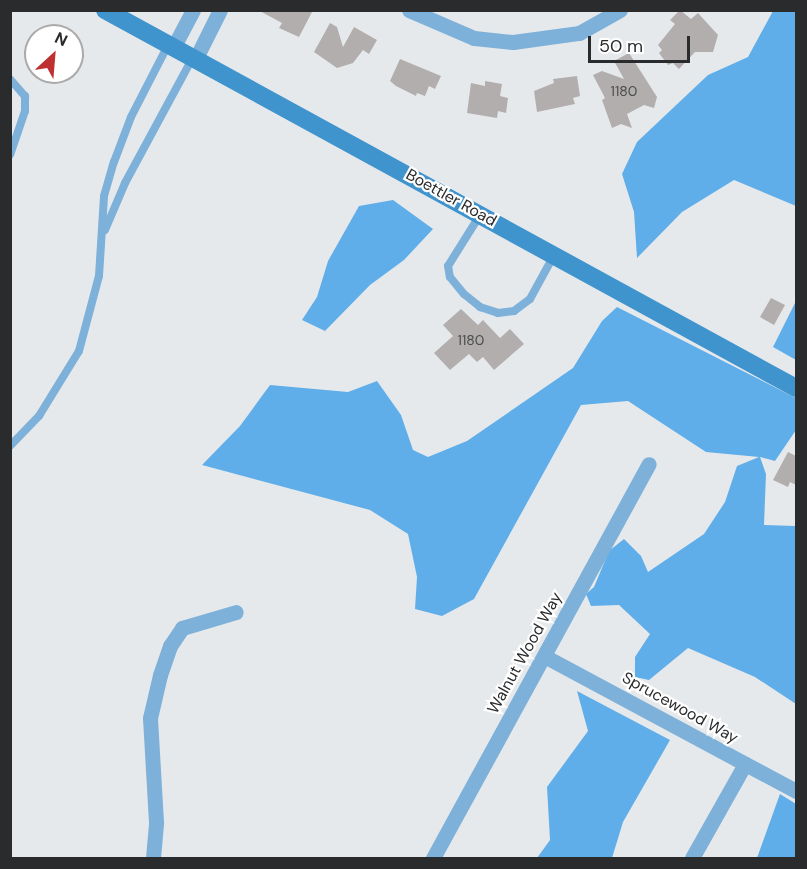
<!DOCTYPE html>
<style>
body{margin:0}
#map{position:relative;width:807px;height:869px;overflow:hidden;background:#e6e9eb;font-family:"DM Sans",sans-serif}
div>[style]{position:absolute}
.forest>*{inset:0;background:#5faee9}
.building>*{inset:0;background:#b2aeae}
.lane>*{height:8px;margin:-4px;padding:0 4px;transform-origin:4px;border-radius:4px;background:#7eb1d9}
.street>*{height:15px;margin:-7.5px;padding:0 7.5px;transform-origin:7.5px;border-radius:7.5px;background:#7eb1d9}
.secondary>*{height:18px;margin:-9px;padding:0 9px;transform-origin:9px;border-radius:9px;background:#4094ce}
span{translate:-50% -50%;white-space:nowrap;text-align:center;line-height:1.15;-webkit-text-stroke:4.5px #fff;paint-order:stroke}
.number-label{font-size:14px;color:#4c4c4c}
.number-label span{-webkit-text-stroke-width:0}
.street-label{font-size:16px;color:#2a2b2c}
.frame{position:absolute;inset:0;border:12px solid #2a2b2c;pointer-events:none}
.north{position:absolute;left:24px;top:24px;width:60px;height:60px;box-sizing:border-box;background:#fff;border:2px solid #aaaaab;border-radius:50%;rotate:26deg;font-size:16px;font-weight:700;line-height:24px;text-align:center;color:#2a2b2c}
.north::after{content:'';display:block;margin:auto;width:21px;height:27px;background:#bf3130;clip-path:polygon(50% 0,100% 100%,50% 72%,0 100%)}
.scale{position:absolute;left:588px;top:36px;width:102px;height:27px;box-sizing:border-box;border:3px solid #2a2b2c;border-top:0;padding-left:8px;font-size:18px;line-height:21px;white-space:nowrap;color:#2a2b2c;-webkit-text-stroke:4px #fff;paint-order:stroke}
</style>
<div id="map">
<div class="forest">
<i style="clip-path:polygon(773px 11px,796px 11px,796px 206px,734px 180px,682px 212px,637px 258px,634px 212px,622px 174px,637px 142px,708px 75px,748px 57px)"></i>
<i style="clip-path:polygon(393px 200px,433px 229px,404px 260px,370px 285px,325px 331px,302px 320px,317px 297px,328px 261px,359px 206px)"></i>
<i style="clip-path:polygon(796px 301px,796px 360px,773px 347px)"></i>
<i style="clip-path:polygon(617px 307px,796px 398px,796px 430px,775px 461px,760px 457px,766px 474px,764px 525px,796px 526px,796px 704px,755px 677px,688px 648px,649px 680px,635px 677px,635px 657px,650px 634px,619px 605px,591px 606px,586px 594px,594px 587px,609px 551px,624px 539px,641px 556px,648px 572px,704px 534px,725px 502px,737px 466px,759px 457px,706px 452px,628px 401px,581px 405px,474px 599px,442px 616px,415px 609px,417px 577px,408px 534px,370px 510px,202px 465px,240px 426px,270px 385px,348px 392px,377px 381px,401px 415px,413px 450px,428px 457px,467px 441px,573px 368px,602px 321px)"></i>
<i style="clip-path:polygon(577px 691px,670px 740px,623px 822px,612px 858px,537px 858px,550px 840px,547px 787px,588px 731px)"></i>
<i style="clip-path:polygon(780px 794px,796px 804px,796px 858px,757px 858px)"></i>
</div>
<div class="building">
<i style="clip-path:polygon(258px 10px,313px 10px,299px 37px,279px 28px,282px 23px)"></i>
<i style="clip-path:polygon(680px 10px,691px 19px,698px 13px,718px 35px,713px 52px,695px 52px,679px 69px,673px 63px,668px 65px,659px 53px,662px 50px,658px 45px,675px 24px,670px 20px)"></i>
<i style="clip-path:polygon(330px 23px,337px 27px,343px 47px,354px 27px,377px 40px,369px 54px,363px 50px,353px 63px,337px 68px,314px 52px)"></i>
<i style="clip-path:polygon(629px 53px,657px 97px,654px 108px,644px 105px,627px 114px,632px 128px,621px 124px,612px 128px,602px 100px,605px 98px,593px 75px,602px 71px,624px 79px,614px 61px)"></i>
<i style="clip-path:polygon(400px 59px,441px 76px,435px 89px,429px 86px,425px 96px,417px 93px,416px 96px,396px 86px,390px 81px)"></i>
<i style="clip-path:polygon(577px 76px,580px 96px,573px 98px,575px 104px,537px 112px,534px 91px,554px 83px,553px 79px)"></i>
<i style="clip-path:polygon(485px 81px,502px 84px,500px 96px,508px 98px,506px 113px,498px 111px,497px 118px,467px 113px,471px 83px,485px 86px)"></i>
<i style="clip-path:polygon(771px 298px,785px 305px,774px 325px,760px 317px)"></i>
<i style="clip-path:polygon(461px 309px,478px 325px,483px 320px,500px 338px,510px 329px,524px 344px,494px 370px,483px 357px,477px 362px,469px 354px,450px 370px,434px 353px,453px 336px,443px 325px)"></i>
<i style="clip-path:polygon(788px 452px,796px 456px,796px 485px,790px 482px,788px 487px,773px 480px)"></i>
</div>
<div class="lane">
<i style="left:10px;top:79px;width:23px;rotate:49deg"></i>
<i style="left:25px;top:96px;width:15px;rotate:90deg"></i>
<i style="left:25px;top:111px;width:46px;rotate:108.8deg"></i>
<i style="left:480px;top:215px;width:60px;rotate:122.1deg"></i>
<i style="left:448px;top:266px;width:11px;rotate:80deg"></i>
<i style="left:450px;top:277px;width:22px;rotate:51deg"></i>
<i style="left:464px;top:294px;width:21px;rotate:39deg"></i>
<i style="left:480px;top:307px;width:19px;rotate:18deg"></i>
<i style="left:498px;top:313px;width:16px;rotate:-7deg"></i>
<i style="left:514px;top:311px;width:20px;rotate:-37deg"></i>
<i style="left:530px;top:299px;width:48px;rotate:-61.3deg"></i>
<i style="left:105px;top:230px;width:51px;rotate:-66.9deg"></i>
<i style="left:125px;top:183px;width:141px;rotate:-61.6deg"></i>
<i style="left:10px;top:446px;width:42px;rotate:-46deg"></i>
<i style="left:39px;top:416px;width:76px;rotate:-58.4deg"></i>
<i style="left:79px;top:351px;width:78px;rotate:-75.1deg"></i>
<i style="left:99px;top:276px;width:80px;rotate:-86.4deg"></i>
<i style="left:104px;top:196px;width:35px;rotate:-74deg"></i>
<i style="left:114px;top:162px;width:48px;rotate:-69.3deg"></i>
<i style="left:131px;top:117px;width:81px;rotate:-62.8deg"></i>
</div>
<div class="street">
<i style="left:409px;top:10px;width:71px;rotate:23.3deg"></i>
<i style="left:474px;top:38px;width:39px;rotate:6deg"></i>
<i style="left:513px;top:42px;width:67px;rotate:-7.8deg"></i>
<i style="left:579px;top:33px;width:47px;rotate:-29.3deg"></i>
<i style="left:173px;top:48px;width:43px;rotate:-62.2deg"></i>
<i style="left:195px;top:60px;width:56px;rotate:-63.4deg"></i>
<i style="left:546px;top:657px;width:284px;rotate:28.2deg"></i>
<i style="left:153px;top:858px;width:36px;rotate:-85deg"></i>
<i style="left:156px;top:822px;width:104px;rotate:-93.3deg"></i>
<i style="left:150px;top:718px;width:44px;rotate:-76.9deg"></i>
<i style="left:160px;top:675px;width:31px;rotate:-71deg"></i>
<i style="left:170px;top:646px;width:22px;rotate:-56deg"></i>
<i style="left:182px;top:628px;width:56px;rotate:-16.5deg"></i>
<i style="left:433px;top:858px;width:449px;rotate:-61.3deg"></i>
<i style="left:692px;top:858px;width:108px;rotate:-60.6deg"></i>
</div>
<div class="secondary">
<i style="left:105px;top:10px;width:788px;rotate:28.68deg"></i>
</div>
<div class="number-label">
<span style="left:624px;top:91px">1180</span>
<span style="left:471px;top:340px">1180</span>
</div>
<div class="street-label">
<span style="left:451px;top:198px;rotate:29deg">Boettler Road</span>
<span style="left:525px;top:653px;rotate:-61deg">Walnut Wood Way</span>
<span style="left:680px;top:708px;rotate:29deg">Sprucewood Way</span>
</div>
<div class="frame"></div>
<div class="north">N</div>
<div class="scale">50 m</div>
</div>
